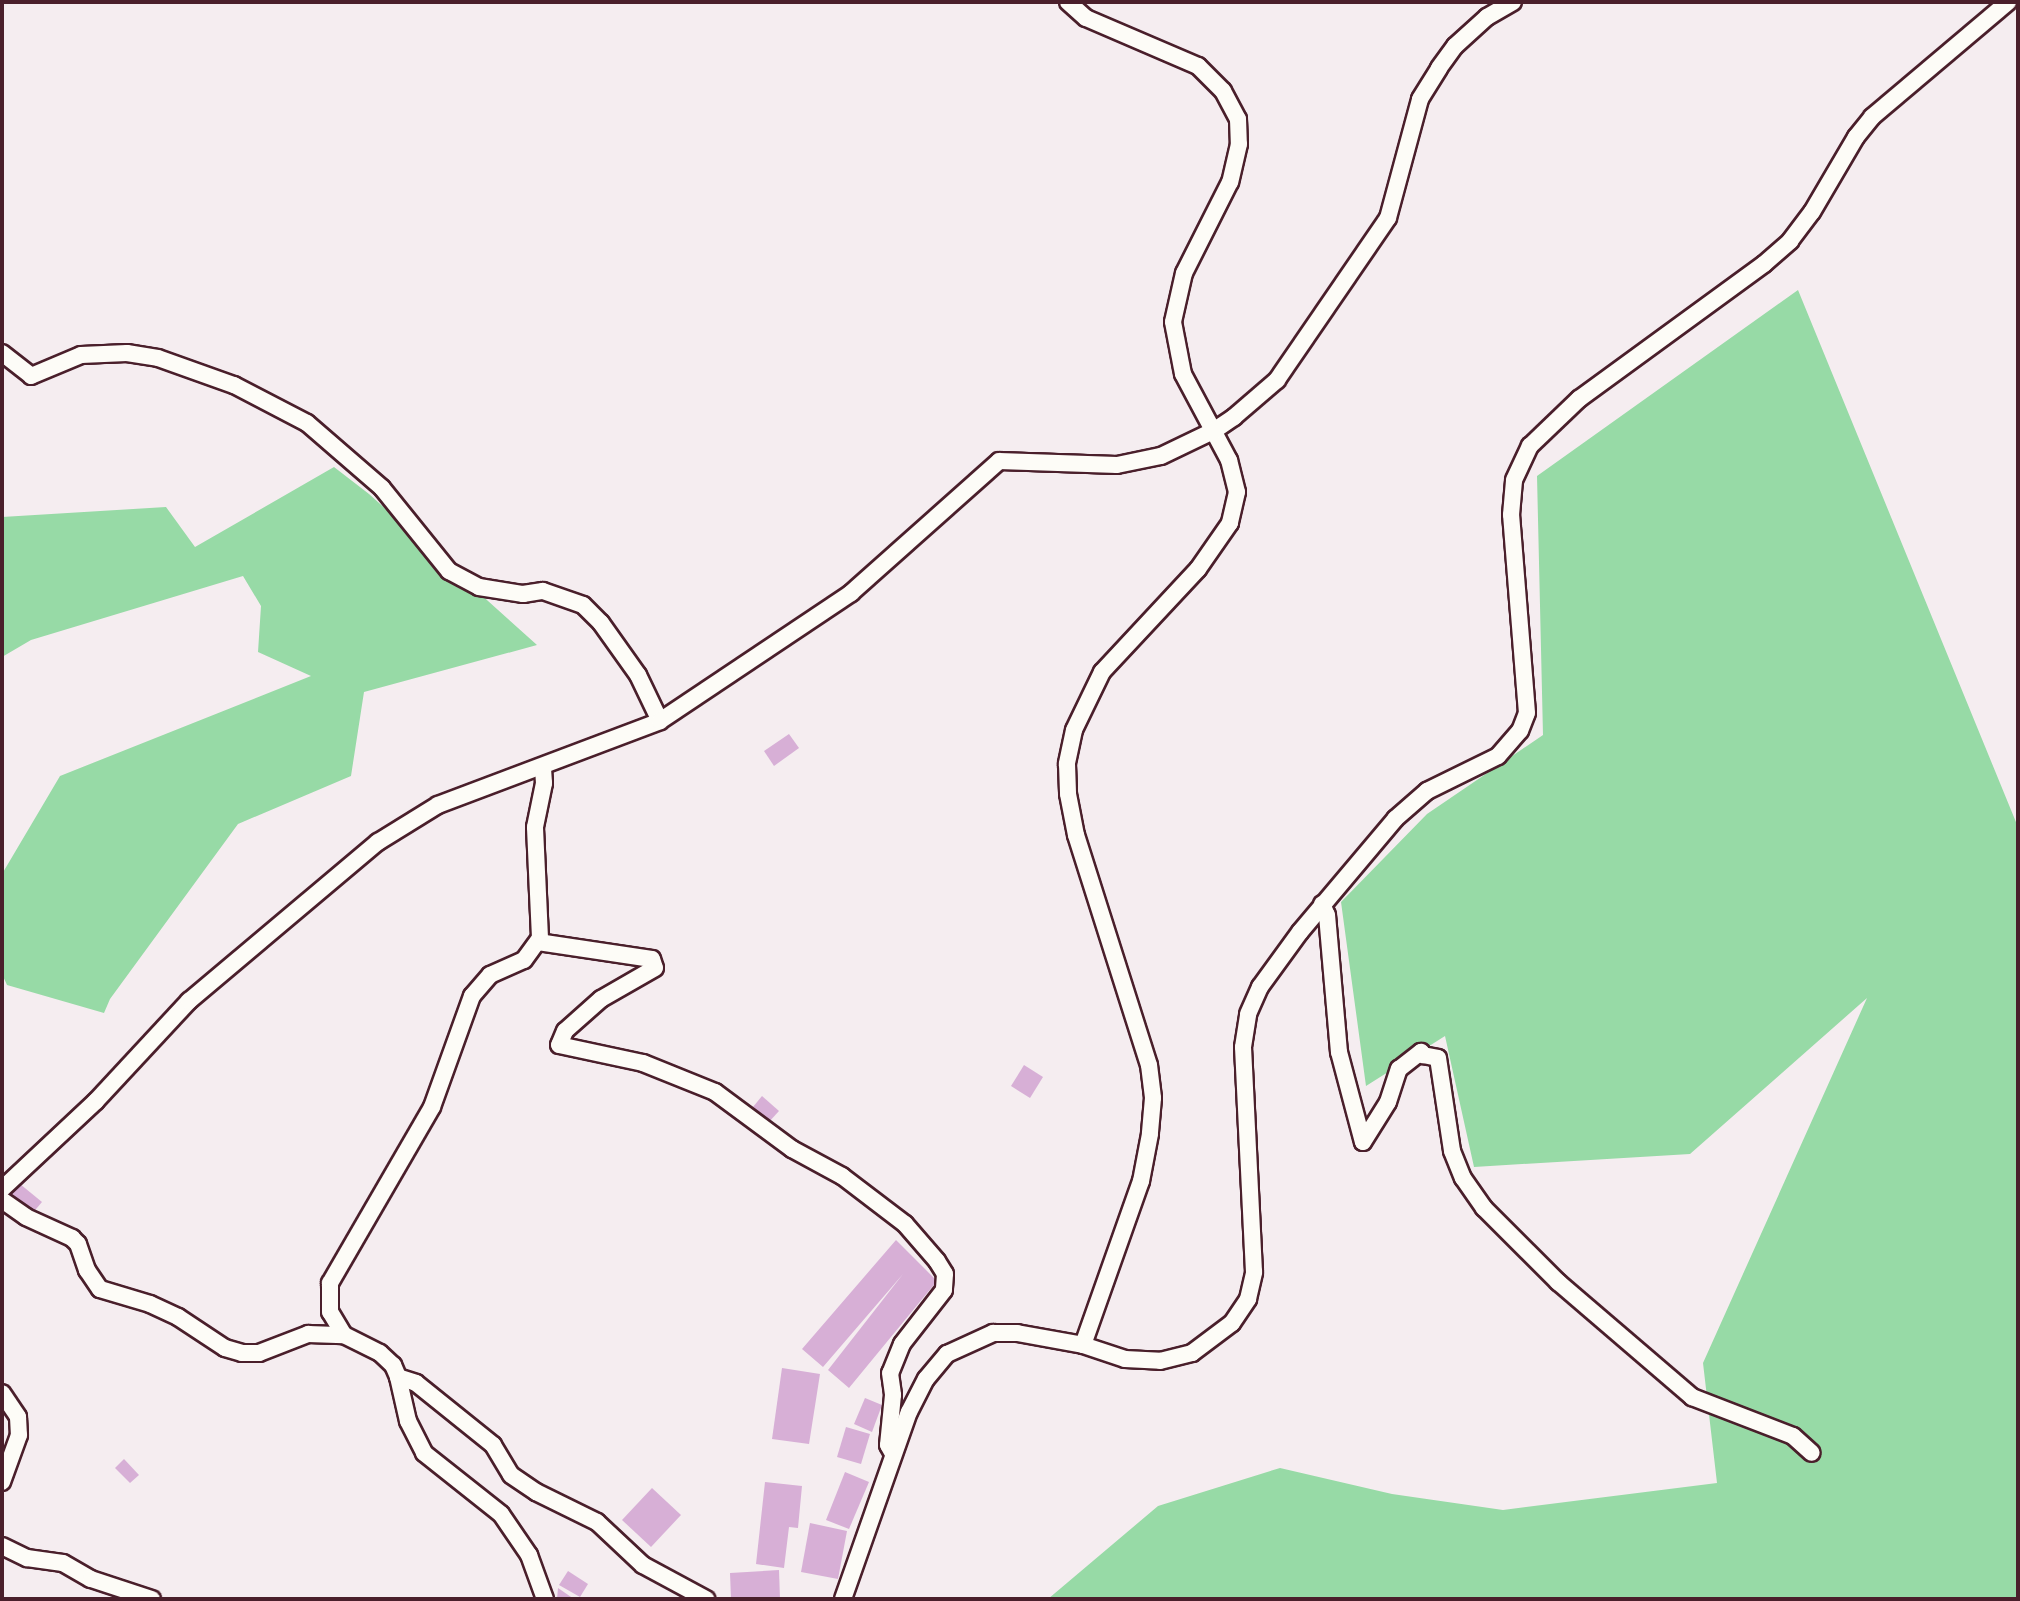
<!DOCTYPE html>
<style>
body{margin:0}
#map{position:relative;width:2020px;height:1601px;overflow:hidden;background:#f5edf0;font-family:Dekko,sans-serif}
div>[style]{position:absolute}
.green>*{inset:0;background:#97daa6}
.building>*{inset:0;background:#d7afd6}
.roads{filter:drop-shadow(2px 0 #4a1f2b) drop-shadow(-2px 0 #4a1f2b) drop-shadow(0 2px #4a1f2b) drop-shadow(0 -2px #4a1f2b)}
.street>*{height:16px;margin:-8px;padding:0 8px;transform-origin:8px;border-radius:8px;background:#fdfcf7}
span{translate:-50% -50%;white-space:nowrap;text-align:center;line-height:1.15;-webkit-text-stroke:5px #fdfcf7;paint-order:stroke}
.frame{position:absolute;inset:0;border:4px solid #4a1f2b;pointer-events:none}
</style>
<div id="map">
<div class="green">
<i style="clip-path:polygon(1798px 290px,2018px 827px,2018px 1599px,1048px 1599px,1158px 1506px,1280px 1468px,1392px 1494px,1503px 1510px,1717px 1483px,1703px 1363px,1867px 998px,1690px 1154px,1474px 1167px,1445px 1036px,1366px 1086px,1341px 902px,1427px 814px,1543px 735px,1537px 476px)"></i>
<i style="clip-path:polygon(334px 467px,369px 494px,537px 645px,364px 692px,351px 776px,238px 824px,110px 999px,104px 1013px,7px 985px,2px 974px,2px 874px,60px 776px,311px 676px,258px 652px,261px 606px,243px 576px,31px 640px,2px 657px,2px 517px,166px 507px,195px 547px)"></i>
</div>
<div class="building">
<i style="clip-path:polygon(789px 734px,799px 748px,774px 766px,764px 751px)"></i>
<i style="clip-path:polygon(1024px 1065px,1043px 1077px,1030px 1098px,1011px 1086px)"></i>
<i style="clip-path:polygon(762px 1096px,779px 1111px,768px 1123px,748px 1113px)"></i>
<i style="clip-path:polygon(20px 1184px,42px 1202px,31px 1215px,9px 1196px)"></i>
<i style="clip-path:polygon(896px 1240px,937px 1281px,849px 1388px,828px 1370px,903px 1274px,823px 1367px,802px 1349px)"></i>
<i style="clip-path:polygon(782px 1368px,820px 1374px,809px 1444px,772px 1439px)"></i>
<i style="clip-path:polygon(865px 1398px,882px 1405px,872px 1432px,854px 1424px)"></i>
<i style="clip-path:polygon(846px 1427px,870px 1434px,861px 1464px,837px 1457px)"></i>
<i style="clip-path:polygon(124px 1459px,139px 1475px,130px 1483px,115px 1468px)"></i>
<i style="clip-path:polygon(845px 1472px,869px 1482px,849px 1529px,826px 1520px)"></i>
<i style="clip-path:polygon(765px 1482px,802px 1486px,798px 1528px,789px 1527px,784px 1568px,756px 1564px)"></i>
<i style="clip-path:polygon(652px 1488px,681px 1515px,651px 1547px,622px 1520px)"></i>
<i style="clip-path:polygon(810px 1523px,847px 1531px,838px 1579px,801px 1572px)"></i>
<i style="clip-path:polygon(779px 1570px,780px 1599px,731px 1599px,730px 1573px)"></i>
<i style="clip-path:polygon(568px 1571px,588px 1584px,580px 1597px,559px 1585px)"></i>
<i style="clip-path:polygon(558px 1588px,574px 1599px,557px 1599px)"></i>
</div>
<div class="roads">
<div class="street">
<i style="left:1068px;top:2px;width:24px;rotate:42deg"></i>
<i style="left:1086px;top:18px;width:122px;rotate:23.2deg"></i>
<i style="left:1198px;top:66px;width:35px;rotate:45deg"></i>
<i style="left:1223px;top:91px;width:32px;rotate:62deg"></i>
<i style="left:1238px;top:119px;width:25px;rotate:88deg"></i>
<i style="left:1239px;top:144px;width:39px;rotate:103deg"></i>
<i style="left:1230px;top:182px;width:102px;rotate:116.8deg"></i>
<i style="left:1184px;top:273px;width:50px;rotate:102.7deg"></i>
<i style="left:1173px;top:322px;width:53px;rotate:79.1deg"></i>
<i style="left:1183px;top:374px;width:98px;rotate:61.9deg"></i>
<i style="left:1229px;top:460px;width:33px;rotate:76deg"></i>
<i style="left:1237px;top:492px;width:32px;rotate:103deg"></i>
<i style="left:1230px;top:523px;width:56px;rotate:124.8deg"></i>
<i style="left:1198px;top:569px;width:141px;rotate:133deg"></i>
<i style="left:1102px;top:672px;width:64px;rotate:115.8deg"></i>
<i style="left:1074px;top:730px;width:35px;rotate:102deg"></i>
<i style="left:1067px;top:764px;width:30px;rotate:88deg"></i>
<i style="left:1068px;top:794px;width:42px;rotate:79deg"></i>
<i style="left:1076px;top:835px;width:241px;rotate:72.4deg"></i>
<i style="left:1149px;top:1065px;width:33px;rotate:83deg"></i>
<i style="left:1153px;top:1098px;width:36px;rotate:95deg"></i>
<i style="left:1150px;top:1134px;width:48px;rotate:100.8deg"></i>
<i style="left:1141px;top:1181px;width:174px;rotate:109.5deg"></i>
<i style="left:2px;top:353px;width:37px;rotate:38deg"></i>
<i style="left:31px;top:376px;width:54px;rotate:-22.8deg"></i>
<i style="left:81px;top:355px;width:46px;rotate:-2.5deg"></i>
<i style="left:127px;top:353px;width:31px;rotate:9deg"></i>
<i style="left:158px;top:358px;width:81px;rotate:19.6deg"></i>
<i style="left:234px;top:385px;width:82px;rotate:27.5deg"></i>
<i style="left:307px;top:423px;width:99px;rotate:40.9deg"></i>
<i style="left:382px;top:488px;width:107px;rotate:51.1deg"></i>
<i style="left:449px;top:571px;width:34px;rotate:28deg"></i>
<i style="left:479px;top:587px;width:45px;rotate:9deg"></i>
<i style="left:523px;top:594px;width:20px;rotate:-9deg"></i>
<i style="left:543px;top:591px;width:42px;rotate:19.3deg"></i>
<i style="left:583px;top:605px;width:25px;rotate:45deg"></i>
<i style="left:601px;top:623px;width:64px;rotate:54.6deg"></i>
<i style="left:638px;top:675px;width:51px;rotate:64.4deg"></i>
<i style="left:1322px;top:904px;width:12px;rotate:66deg"></i>
<i style="left:1327px;top:915px;width:138px;rotate:85deg"></i>
<i style="left:1339px;top:1052px;width:93px;rotate:75.1deg"></i>
<i style="left:1363px;top:1142px;width:47px;rotate:-58deg"></i>
<i style="left:1388px;top:1102px;width:35px;rotate:-72deg"></i>
<i style="left:1399px;top:1069px;width:28px;rotate:-38deg"></i>
<i style="left:1421px;top:1052px;width:4px;rotate:56deg"></i>
<i style="left:1423px;top:1055px;width:15px;rotate:11deg"></i>
<i style="left:1438px;top:1058px;width:94px;rotate:81.4deg"></i>
<i style="left:1452px;top:1151px;width:29px;rotate:68deg"></i>
<i style="left:1463px;top:1178px;width:37px;rotate:55deg"></i>
<i style="left:1484px;top:1208px;width:105px;rotate:45deg"></i>
<i style="left:1558px;top:1282px;width:177px;rotate:40.6deg"></i>
<i style="left:1692px;top:1397px;width:108px;rotate:21.1deg"></i>
<i style="left:1793px;top:1436px;width:25px;rotate:42deg"></i>
<i style="left:538px;top:942px;width:115px;rotate:8.5deg"></i>
<i style="left:652px;top:959px;width:9px;rotate:72deg"></i>
<i style="left:655px;top:968px;width:62px;rotate:150.1deg"></i>
<i style="left:601px;top:999px;width:48px;rotate:138.4deg"></i>
<i style="left:565px;top:1031px;width:15px;rotate:113deg"></i>
<i style="left:559px;top:1045px;width:86px;rotate:12.1deg"></i>
<i style="left:643px;top:1063px;width:78px;rotate:21.9deg"></i>
<i style="left:715px;top:1092px;width:96px;rotate:36.5deg"></i>
<i style="left:792px;top:1149px;width:57px;rotate:28.4deg"></i>
<i style="left:842px;top:1176px;width:79px;rotate:37.3deg"></i>
<i style="left:905px;top:1224px;width:49px;rotate:49.1deg"></i>
<i style="left:937px;top:1261px;width:15px;rotate:58deg"></i>
<i style="left:945px;top:1274px;width:16px;rotate:94deg"></i>
<i style="left:944px;top:1290px;width:68px;rotate:127.9deg"></i>
<i style="left:902px;top:1344px;width:31px;rotate:112deg"></i>
<i style="left:890px;top:1373px;width:22px;rotate:82deg"></i>
<i style="left:893px;top:1395px;width:50px;rotate:95.7deg"></i>
<i style="left:888px;top:1445px;width:8px;rotate:60deg"></i>
<i style="left:2px;top:1189px;width:129px;rotate:-43.1deg"></i>
<i style="left:96px;top:1101px;width:137px;rotate:-47.1deg"></i>
<i style="left:189px;top:1001px;width:247px;rotate:-40.1deg"></i>
<i style="left:378px;top:842px;width:70px;rotate:-31.7deg"></i>
<i style="left:438px;top:805px;width:237px;rotate:-20.7deg"></i>
<i style="left:660px;top:721px;width:230px;rotate:-33.8deg"></i>
<i style="left:851px;top:593px;width:198px;rotate:-41.7deg"></i>
<i style="left:999px;top:461px;width:118px;rotate:1.9deg"></i>
<i style="left:1117px;top:465px;width:45px;rotate:-11.6deg"></i>
<i style="left:1161px;top:456px;width:60px;rotate:-25.7deg"></i>
<i style="left:1215px;top:430px;width:23px;rotate:-34deg"></i>
<i style="left:1234px;top:417px;width:57px;rotate:-40.7deg"></i>
<i style="left:1277px;top:380px;width:196px;rotate:-55.6deg"></i>
<i style="left:1388px;top:218px;width:123px;rotate:-74.9deg"></i>
<i style="left:1420px;top:99px;width:36px;rotate:-58deg"></i>
<i style="left:1439px;top:68px;width:27px;rotate:-54deg"></i>
<i style="left:1455px;top:46px;width:43px;rotate:-42.2deg"></i>
<i style="left:1487px;top:17px;width:30px;rotate:-30deg"></i>
<i style="left:2px;top:1200px;width:29px;rotate:35deg"></i>
<i style="left:26px;top:1217px;width:51px;rotate:24.5deg"></i>
<i style="left:72px;top:1238px;width:8px;rotate:45deg"></i>
<i style="left:78px;top:1244px;width:28px;rotate:71deg"></i>
<i style="left:87px;top:1270px;width:23px;rotate:56deg"></i>
<i style="left:100px;top:1289px;width:52px;rotate:16.7deg"></i>
<i style="left:150px;top:1304px;width:31px;rotate:25deg"></i>
<i style="left:178px;top:1317px;width:56px;rotate:33.4deg"></i>
<i style="left:225px;top:1348px;width:18px;rotate:16deg"></i>
<i style="left:242px;top:1353px;width:17px"></i>
<i style="left:259px;top:1353px;width:53px;rotate:-21.2deg"></i>
<i style="left:308px;top:1334px;width:36px;rotate:2deg"></i>
<i style="left:344px;top:1335px;width:40px;rotate:26.6deg"></i>
<i style="left:380px;top:1353px;width:18px;rotate:43deg"></i>
<i style="left:393px;top:1365px;width:13px;rotate:67deg"></i>
<i style="left:398px;top:1377px;width:45px;rotate:77.2deg"></i>
<i style="left:408px;top:1421px;width:36px;rotate:63deg"></i>
<i style="left:424px;top:1453px;width:98px;rotate:38.4deg"></i>
<i style="left:501px;top:1514px;width:50px;rotate:55.7deg"></i>
<i style="left:529px;top:1555px;width:47px;rotate:70deg"></i>
<i style="left:344px;top:1335px;width:27px;rotate:-121deg"></i>
<i style="left:330px;top:1312px;width:29px;rotate:-90deg"></i>
<i style="left:330px;top:1283px;width:203px;rotate:-59.9deg"></i>
<i style="left:432px;top:1107px;width:118px;rotate:-70.2deg"></i>
<i style="left:472px;top:996px;width:28px;rotate:-49deg"></i>
<i style="left:490px;top:975px;width:37px;rotate:-24deg"></i>
<i style="left:524px;top:960px;width:27px;rotate:-54deg"></i>
<i style="left:540px;top:938px;width:111px;rotate:-92.6deg"></i>
<i style="left:535px;top:827px;width:45px;rotate:-78.4deg"></i>
<i style="left:544px;top:783px;width:15px;rotate:-94deg"></i>
<i style="left:398px;top:1377px;width:19px;rotate:18deg"></i>
<i style="left:416px;top:1383px;width:99px;rotate:38.8deg"></i>
<i style="left:493px;top:1445px;width:35px;rotate:59deg"></i>
<i style="left:511px;top:1475px;width:30px;rotate:34deg"></i>
<i style="left:536px;top:1492px;width:68px;rotate:26.2deg"></i>
<i style="left:597px;top:1522px;width:63px;rotate:43.1deg"></i>
<i style="left:643px;top:1565px;width:72px;rotate:28.4deg"></i>
<i style="left:2px;top:1393px;width:29px;rotate:56deg"></i>
<i style="left:18px;top:1417px;width:18px;rotate:87deg"></i>
<i style="left:19px;top:1435px;width:50px;rotate:109.9deg"></i>
<i style="left:2px;top:1546px;width:28px;rotate:26deg"></i>
<i style="left:27px;top:1558px;width:36px;rotate:8deg"></i>
<i style="left:63px;top:1563px;width:32px;rotate:30deg"></i>
<i style="left:91px;top:1579px;width:64px;rotate:18.2deg"></i>
<i style="left:843px;top:1599px;width:198px;rotate:-70.6deg"></i>
<i style="left:909px;top:1412px;width:37px;rotate:-63deg"></i>
<i style="left:926px;top:1379px;width:33px;rotate:-50deg"></i>
<i style="left:947px;top:1354px;width:51px;rotate:-24.5deg"></i>
<i style="left:993px;top:1333px;width:24px"></i>
<i style="left:1017px;top:1333px;width:67px;rotate:10.3deg"></i>
<i style="left:1083px;top:1345px;width:44px;rotate:18.4deg"></i>
<i style="left:1125px;top:1359px;width:35px;rotate:3deg"></i>
<i style="left:1160px;top:1361px;width:33px;rotate:-14deg"></i>
<i style="left:1192px;top:1353px;width:50px;rotate:-36.9deg"></i>
<i style="left:1232px;top:1323px;width:29px;rotate:-56deg"></i>
<i style="left:1248px;top:1299px;width:28px;rotate:-77deg"></i>
<i style="left:1254px;top:1272px;width:225px;rotate:-92.8deg"></i>
<i style="left:1243px;top:1047px;width:33px;rotate:-81deg"></i>
<i style="left:1248px;top:1014px;width:30px;rotate:-66deg"></i>
<i style="left:1260px;top:987px;width:68px;rotate:-54deg"></i>
<i style="left:1300px;top:932px;width:148px;rotate:-49.9deg"></i>
<i style="left:1395px;top:819px;width:43px;rotate:-41.2deg"></i>
<i style="left:1427px;top:791px;width:79px;rotate:-26.2deg"></i>
<i style="left:1498px;top:756px;width:33px;rotate:-49deg"></i>
<i style="left:1520px;top:731px;width:19px;rotate:-69deg"></i>
<i style="left:1527px;top:713px;width:199px;rotate:-94.6deg"></i>
<i style="left:1511px;top:515px;width:35px;rotate:-85deg"></i>
<i style="left:1514px;top:480px;width:38px;rotate:-65deg"></i>
<i style="left:1530px;top:446px;width:68px;rotate:-43.8deg"></i>
<i style="left:1579px;top:399px;width:229px;rotate:-36.1deg"></i>
<i style="left:1764px;top:264px;width:35px;rotate:-41deg"></i>
<i style="left:1790px;top:241px;width:36px;rotate:-53deg"></i>
<i style="left:1812px;top:212px;width:87px;rotate:-59.6deg"></i>
<i style="left:1856px;top:137px;width:26px;rotate:-51deg"></i>
<i style="left:1872px;top:117px;width:178px;rotate:-40.2deg"></i>
</div>
</div>
<div class="frame"></div>
</div>
